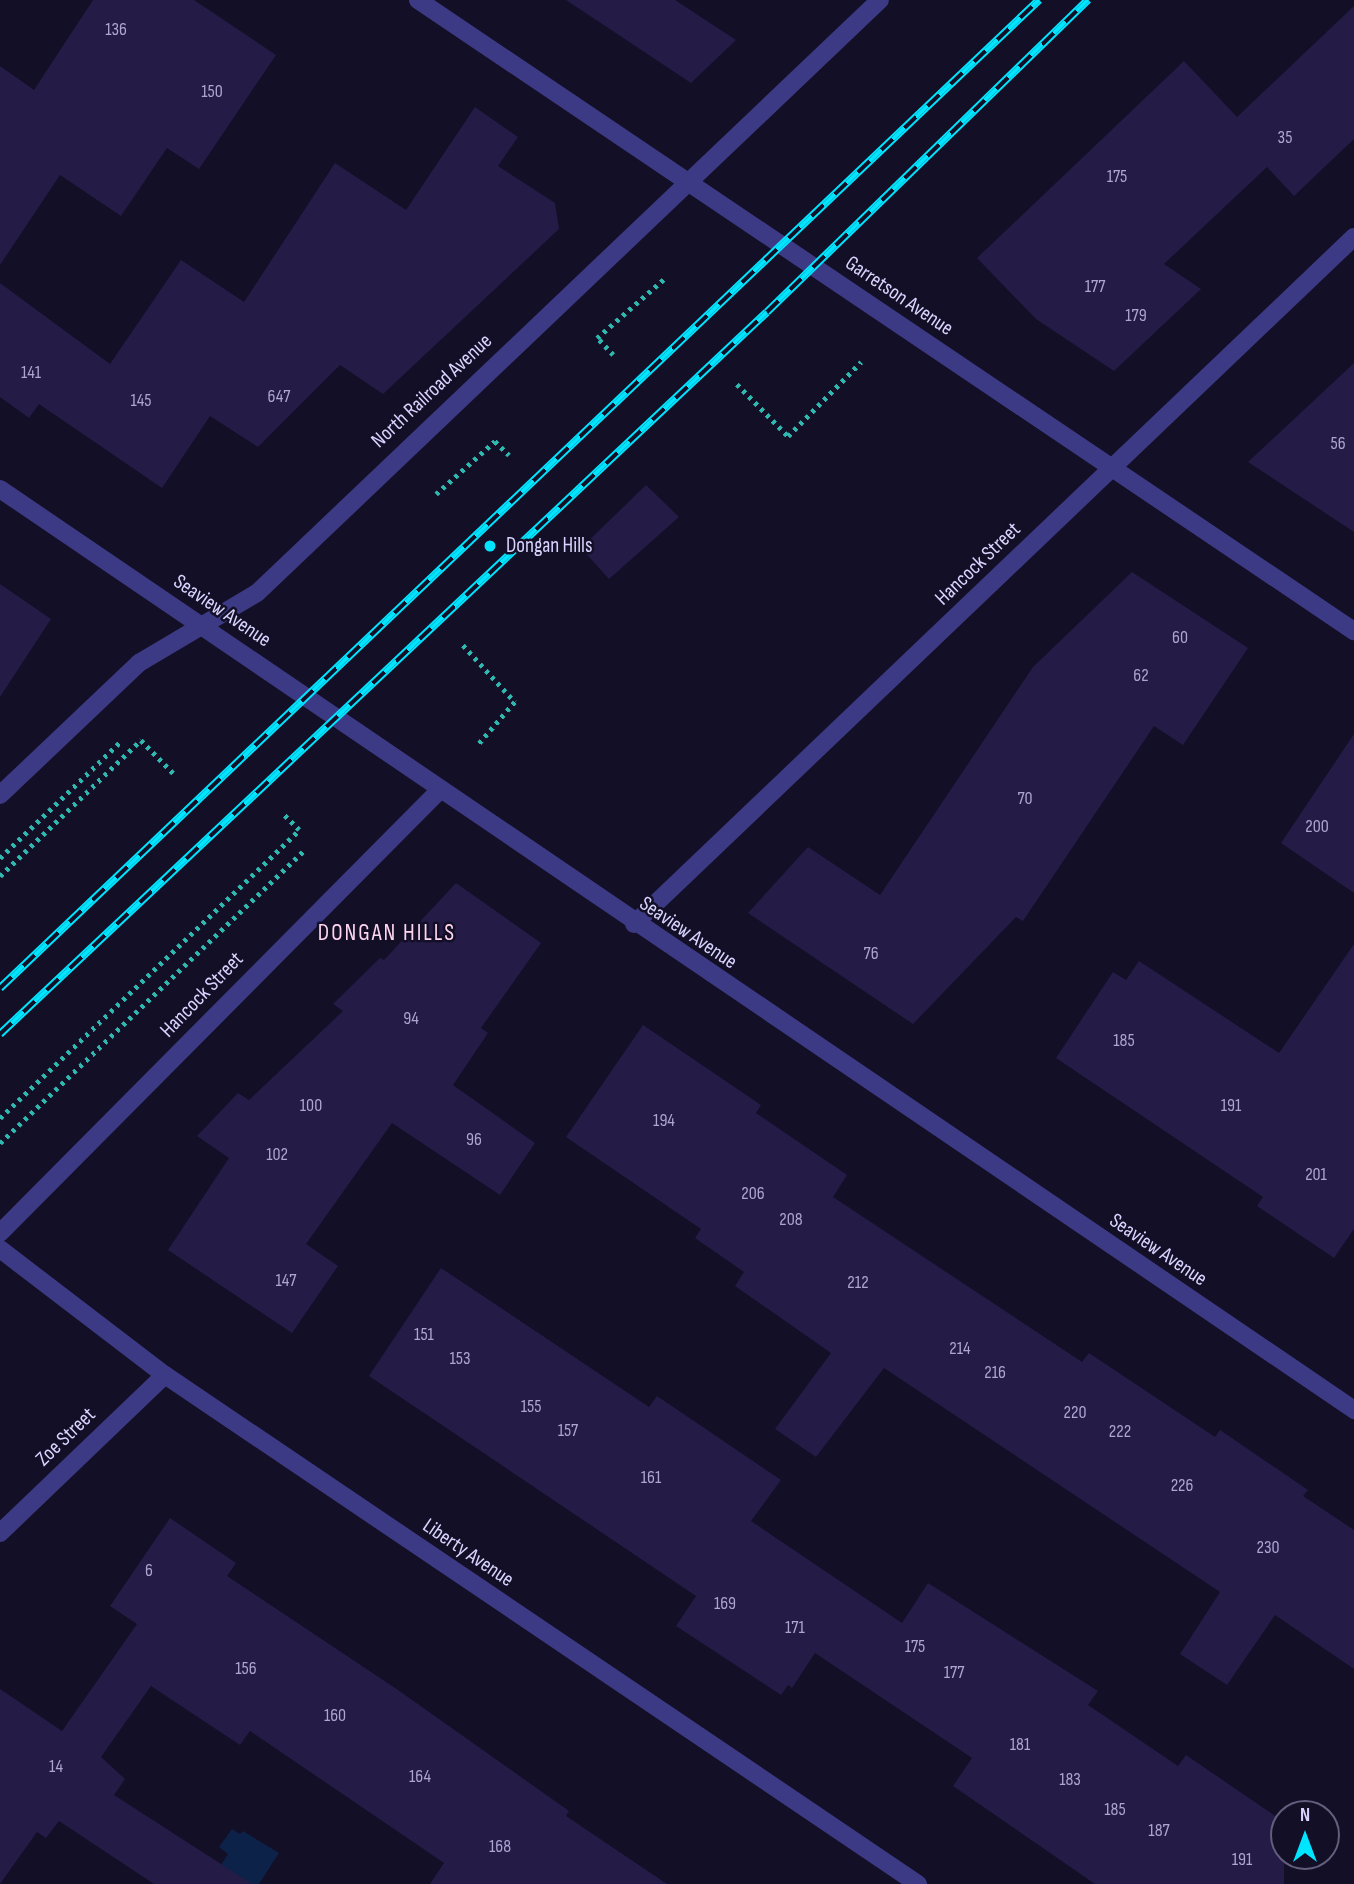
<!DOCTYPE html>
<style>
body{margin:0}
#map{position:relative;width:1354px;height:1884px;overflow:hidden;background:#130f26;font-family:"Sofia Sans Condensed",sans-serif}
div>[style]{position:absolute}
.water>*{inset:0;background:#0c2248}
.building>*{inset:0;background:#241b47}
.path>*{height:4.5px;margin-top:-2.25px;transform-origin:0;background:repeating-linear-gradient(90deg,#2fb8b0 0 3.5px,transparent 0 8.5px)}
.minor>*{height:18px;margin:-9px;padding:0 9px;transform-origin:9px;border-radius:9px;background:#3d3a85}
.rail>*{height:8px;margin-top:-4px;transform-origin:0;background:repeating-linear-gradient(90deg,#130f26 0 16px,#00e5ff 0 32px);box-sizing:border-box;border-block:2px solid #00e5ff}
.dots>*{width:19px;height:19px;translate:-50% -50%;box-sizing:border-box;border:4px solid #130f26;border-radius:50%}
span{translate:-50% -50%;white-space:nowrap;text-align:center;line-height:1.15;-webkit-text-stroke:5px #130f26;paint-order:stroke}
.number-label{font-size:18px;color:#aca6d1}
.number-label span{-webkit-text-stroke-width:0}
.street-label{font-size:21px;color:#d9d4ff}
.poi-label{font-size:21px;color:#d9d4ff}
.left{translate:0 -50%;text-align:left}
.neighbourhood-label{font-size:23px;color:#ffd6f0;letter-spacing:2px}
.north{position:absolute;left:1270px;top:1800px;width:70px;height:70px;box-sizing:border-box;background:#130f26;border:2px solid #625e7d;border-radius:50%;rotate:0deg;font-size:19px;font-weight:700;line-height:28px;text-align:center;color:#d9d4ff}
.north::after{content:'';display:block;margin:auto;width:24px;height:32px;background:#00e5ff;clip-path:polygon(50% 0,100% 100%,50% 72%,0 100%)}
</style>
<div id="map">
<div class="water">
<i style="clip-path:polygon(232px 1829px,240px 1834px,243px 1831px,279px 1853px,259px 1884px,208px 1884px,228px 1854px,219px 1847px)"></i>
</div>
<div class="building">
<i style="clip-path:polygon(93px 0,194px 0,276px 55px,199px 169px,167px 148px,121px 216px,60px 175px,0 265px,0 66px,34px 90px)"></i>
<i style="clip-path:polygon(566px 0,675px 0,736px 40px,691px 83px)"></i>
<i style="clip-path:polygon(1354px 6px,1354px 139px,1294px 196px,1267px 167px,1164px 264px,1201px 289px,1114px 371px,1036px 319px,977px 258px,1184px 61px,1237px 117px)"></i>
<i style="clip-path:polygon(475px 107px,518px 137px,498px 166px,555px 203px,559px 229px,383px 394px,340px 365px,258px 447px,210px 416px,162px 488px,39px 404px,29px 418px,0 397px,0 283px,110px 364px,181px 260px,244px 302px,335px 163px,406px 210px)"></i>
<i style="clip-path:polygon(1354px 363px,1354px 532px,1248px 462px)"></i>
<i style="clip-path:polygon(646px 485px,679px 517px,609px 579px,581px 548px)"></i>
<i style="clip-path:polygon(1132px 572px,1248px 648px,1183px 745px,1154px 726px,1023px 921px,1016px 917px,913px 1024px,748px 913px,808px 847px,880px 895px,1033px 667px)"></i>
<i style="clip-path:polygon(0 584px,51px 619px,0 697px)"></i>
<i style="clip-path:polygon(1354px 734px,1354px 893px,1281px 843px)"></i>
<i style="clip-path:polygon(456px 883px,541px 943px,481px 1028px,488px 1033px,453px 1085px,535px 1143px,500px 1195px,392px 1123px,306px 1244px,338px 1266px,292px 1333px,168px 1250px,229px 1158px,197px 1136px,238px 1093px,249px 1100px,343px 1011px,333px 1004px,380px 958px,384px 960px)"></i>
<i style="clip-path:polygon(1354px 944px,1354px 1229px,1334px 1258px,1257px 1206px,1263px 1197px,1056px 1058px,1113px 972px,1126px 980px,1139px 961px,1279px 1053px)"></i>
<i style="clip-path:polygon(643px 1025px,761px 1105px,756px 1113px,847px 1175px,833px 1197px,1082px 1362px,1089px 1353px,1215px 1437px,1220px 1430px,1308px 1490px,1303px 1496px,1354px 1530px,1354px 1669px,1275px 1615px,1227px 1685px,1180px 1654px,1220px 1592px,884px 1368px,816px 1457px,775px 1429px,831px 1353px,735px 1286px,744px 1272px,695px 1238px,701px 1229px,566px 1137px)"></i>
<i style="clip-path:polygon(441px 1268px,649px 1407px,657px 1396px,781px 1480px,751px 1521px,902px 1623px,928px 1583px,1098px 1691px,1088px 1705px,1178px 1766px,1186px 1755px,1284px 1822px,1284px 1884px,1095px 1884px,953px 1786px,972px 1758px,815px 1653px,792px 1688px,788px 1685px,781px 1695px,676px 1626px,696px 1596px,369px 1376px)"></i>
<i style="clip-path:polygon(170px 1518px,236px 1563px,227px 1576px,398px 1690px,569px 1811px,566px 1816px,667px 1884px,430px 1884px,444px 1863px,250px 1731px,240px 1745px,151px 1686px,101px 1757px,125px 1779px,114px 1795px,252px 1884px,154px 1884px,59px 1821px,46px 1838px,37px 1832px,0 1884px,0 1689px,62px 1731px,137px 1624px,110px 1606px)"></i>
</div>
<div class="path">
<i style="left:613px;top:355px;width:23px;rotate:-133deg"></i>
<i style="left:597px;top:338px;width:89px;rotate:-41.4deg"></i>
<i style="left:737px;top:384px;width:73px;rotate:45.6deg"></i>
<i style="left:788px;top:436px;width:104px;rotate:-45.4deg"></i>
<i style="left:436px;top:494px;width:79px;rotate:-41.9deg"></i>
<i style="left:495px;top:441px;width:20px;rotate:45deg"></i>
<i style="left:463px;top:645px;width:77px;rotate:47.6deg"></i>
<i style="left:515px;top:702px;width:57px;rotate:130.7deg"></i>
<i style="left:0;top:858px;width:167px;rotate:-44deg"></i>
<i style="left:0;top:876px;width:196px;rotate:-44deg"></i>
<i style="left:141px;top:740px;width:49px;rotate:45.8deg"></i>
<i style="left:0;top:1118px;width:415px;rotate:-43.9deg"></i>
<i style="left:299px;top:830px;width:21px;rotate:-135deg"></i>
<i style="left:0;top:1143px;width:423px;rotate:-43.9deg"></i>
</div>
<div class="minor">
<i style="left:418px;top:0;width:1129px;rotate:33.99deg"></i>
<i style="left:0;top:489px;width:1638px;rotate:34.22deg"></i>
<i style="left:0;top:795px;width:192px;rotate:-43.5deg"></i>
<i style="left:139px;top:663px;width:137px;rotate:-30.7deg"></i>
<i style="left:257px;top:593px;width:860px;rotate:-43.59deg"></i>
<i style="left:634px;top:924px;width:995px;rotate:-43.66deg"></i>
<i style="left:0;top:1233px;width:623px;rotate:-45.2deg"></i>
<i style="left:0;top:1249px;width:208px;rotate:37.4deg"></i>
<i style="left:165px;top:1375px;width:909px;rotate:34.06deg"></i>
<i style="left:0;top:1533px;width:228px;rotate:-43.8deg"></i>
</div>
<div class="rail">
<i style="left:0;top:988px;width:1434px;rotate:-43.56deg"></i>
<i style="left:0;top:1034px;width:1053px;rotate:-43.27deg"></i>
<i style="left:767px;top:312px;width:448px;rotate:-44.2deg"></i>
</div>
<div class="dots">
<i style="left:490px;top:546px;background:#00e5ff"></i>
</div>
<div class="number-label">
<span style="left:116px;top:30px">136</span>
<span style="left:212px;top:92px">150</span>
<span style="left:1285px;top:138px">35</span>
<span style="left:1117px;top:177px">175</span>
<span style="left:1095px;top:287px">177</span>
<span style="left:1136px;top:316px">179</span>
<span style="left:31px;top:373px">141</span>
<span style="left:279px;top:397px">647</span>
<span style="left:141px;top:401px">145</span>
<span style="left:1338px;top:444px">56</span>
<span style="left:1180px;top:638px">60</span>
<span style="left:1141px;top:676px">62</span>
<span style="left:1025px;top:799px">70</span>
<span style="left:1317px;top:827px">200</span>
<span style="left:871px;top:954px">76</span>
<span style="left:411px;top:1019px">94</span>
<span style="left:1124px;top:1041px">185</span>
<span style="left:311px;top:1106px">100</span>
<span style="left:1231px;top:1106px">191</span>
<span style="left:664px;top:1121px">194</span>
<span style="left:474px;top:1140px">96</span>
<span style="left:277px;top:1155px">102</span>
<span style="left:1316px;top:1175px">201</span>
<span style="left:753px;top:1194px">206</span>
<span style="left:791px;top:1220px">208</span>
<span style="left:286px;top:1281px">147</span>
<span style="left:858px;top:1283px">212</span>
<span style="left:424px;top:1335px">151</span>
<span style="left:960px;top:1349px">214</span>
<span style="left:460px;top:1359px">153</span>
<span style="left:995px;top:1373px">216</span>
<span style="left:531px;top:1407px">155</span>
<span style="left:1075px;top:1413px">220</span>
<span style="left:568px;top:1431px">157</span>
<span style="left:1120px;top:1432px">222</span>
<span style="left:651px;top:1478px">161</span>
<span style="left:1182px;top:1486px">226</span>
<span style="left:1268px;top:1548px">230</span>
<span style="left:149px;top:1571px">6</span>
<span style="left:725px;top:1604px">169</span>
<span style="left:795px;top:1628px">171</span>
<span style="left:915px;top:1647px">175</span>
<span style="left:246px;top:1669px">156</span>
<span style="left:954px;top:1673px">177</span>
<span style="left:335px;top:1716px">160</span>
<span style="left:1020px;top:1745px">181</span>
<span style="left:56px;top:1767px">14</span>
<span style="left:420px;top:1777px">164</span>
<span style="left:1070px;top:1780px">183</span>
<span style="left:1115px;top:1810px">185</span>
<span style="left:1159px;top:1831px">187</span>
<span style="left:500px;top:1847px">168</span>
<span style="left:1242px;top:1860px">191</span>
</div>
<div class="street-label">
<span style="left:899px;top:296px;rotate:34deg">Garretson Avenue</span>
<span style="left:432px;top:391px;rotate:-43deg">North Railroad Avenue</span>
<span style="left:978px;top:564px;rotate:-44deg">Hancock Street</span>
<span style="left:222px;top:611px;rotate:34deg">Seaview Avenue</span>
<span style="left:688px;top:933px;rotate:34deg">Seaview Avenue</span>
<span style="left:202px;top:995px;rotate:-46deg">Hancock Street</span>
<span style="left:1158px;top:1250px;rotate:34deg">Seaview Avenue</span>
<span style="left:66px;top:1437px;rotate:-44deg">Zoe Street</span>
<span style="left:468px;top:1553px;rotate:34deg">Liberty Avenue</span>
</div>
<div class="poi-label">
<span class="left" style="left:506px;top:546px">Dongan Hills</span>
</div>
<div class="neighbourhood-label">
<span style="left:387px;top:933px">DONGAN HILLS</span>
</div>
<div class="north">N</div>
</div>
